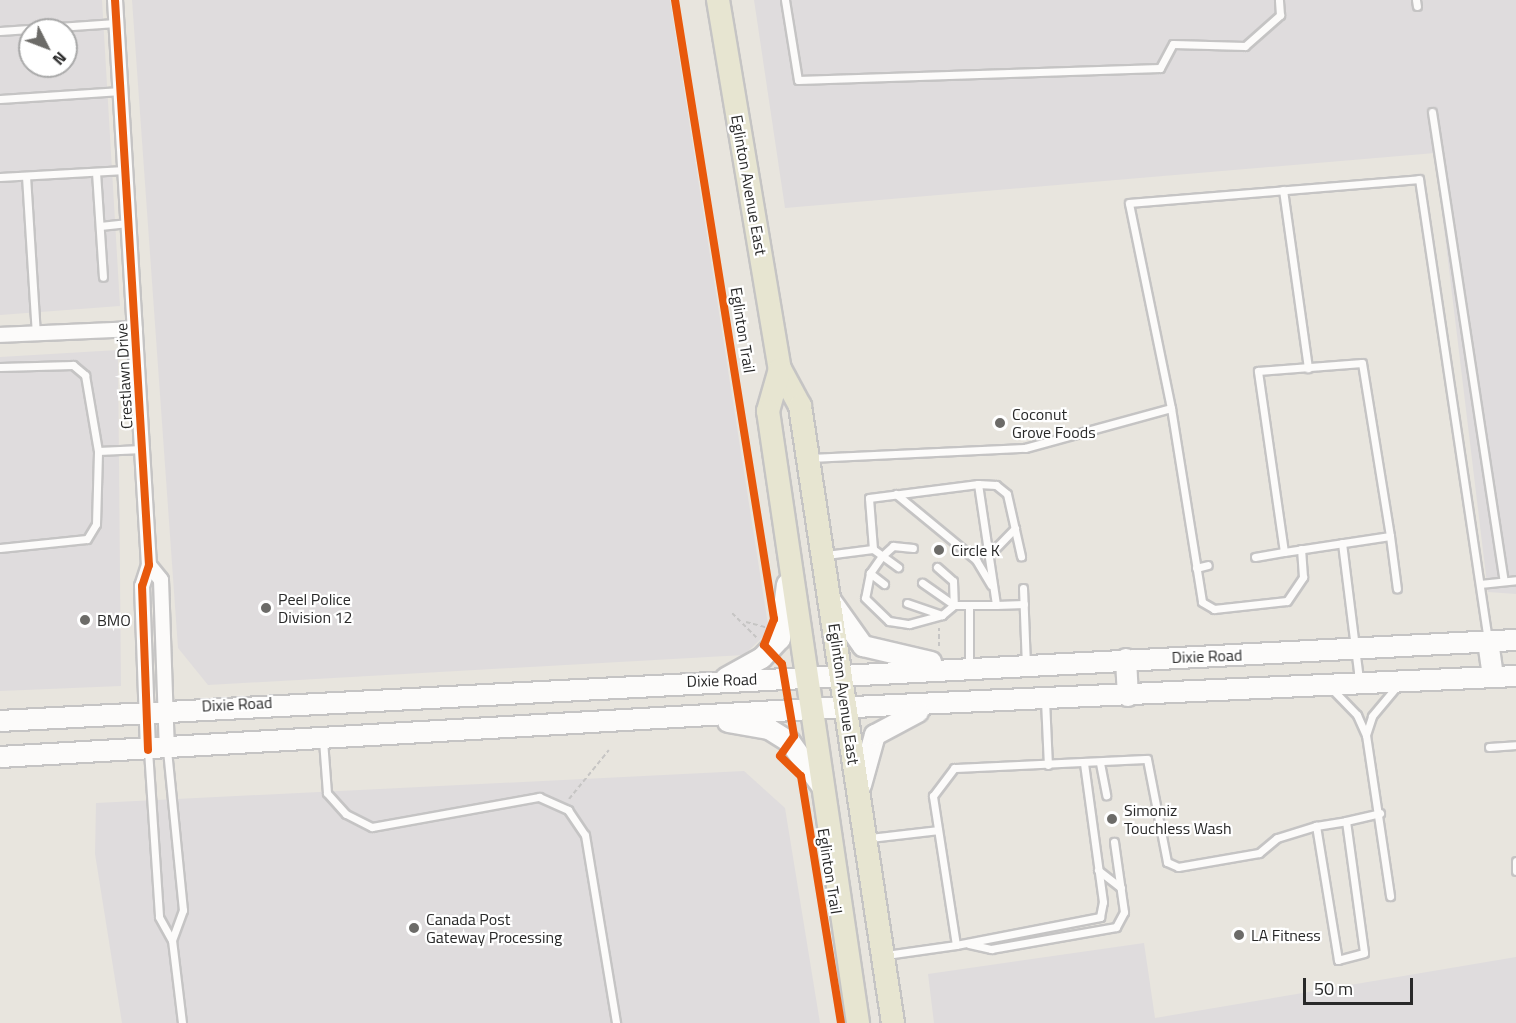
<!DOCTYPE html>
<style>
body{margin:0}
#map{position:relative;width:1516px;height:1023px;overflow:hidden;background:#e8e5de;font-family:"Titillium Web",sans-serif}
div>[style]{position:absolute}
.industrial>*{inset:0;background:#dfdcdd}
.path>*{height:2px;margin-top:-1px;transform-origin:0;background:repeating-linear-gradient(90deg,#c6c5c4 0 4.5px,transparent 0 7.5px)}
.roads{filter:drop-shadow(2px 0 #c5c4c4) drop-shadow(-2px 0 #c5c4c4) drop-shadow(0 2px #c5c4c4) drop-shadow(0 -2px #c5c4c4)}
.lane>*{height:7px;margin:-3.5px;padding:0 3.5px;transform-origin:3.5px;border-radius:3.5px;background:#fcfbfa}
.street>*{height:14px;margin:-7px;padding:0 7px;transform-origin:7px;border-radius:7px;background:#fcfbfa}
.secondary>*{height:20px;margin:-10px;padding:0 10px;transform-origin:10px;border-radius:10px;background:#fcfbfa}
.primary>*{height:22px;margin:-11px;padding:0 11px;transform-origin:11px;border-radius:11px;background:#e7e5d1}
.cycleway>*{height:8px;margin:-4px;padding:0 4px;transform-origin:4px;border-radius:4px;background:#e8590c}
.dots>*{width:16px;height:16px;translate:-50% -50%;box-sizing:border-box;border:3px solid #fff;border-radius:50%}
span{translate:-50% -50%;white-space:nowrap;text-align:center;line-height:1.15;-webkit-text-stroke:4.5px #fff;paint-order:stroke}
.street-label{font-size:16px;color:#292929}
.poi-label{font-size:16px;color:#292929}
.left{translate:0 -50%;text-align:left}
.north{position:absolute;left:18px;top:18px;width:60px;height:60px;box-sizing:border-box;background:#fff;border:2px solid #a9a9a9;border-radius:50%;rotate:132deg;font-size:16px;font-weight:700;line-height:24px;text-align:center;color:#292929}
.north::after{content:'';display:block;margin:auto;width:21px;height:27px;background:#6c6b68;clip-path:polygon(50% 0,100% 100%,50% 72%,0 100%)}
.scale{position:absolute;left:1303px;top:978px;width:110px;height:27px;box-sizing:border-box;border:3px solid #292929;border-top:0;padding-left:8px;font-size:18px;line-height:21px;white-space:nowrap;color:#292929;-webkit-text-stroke:4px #fff;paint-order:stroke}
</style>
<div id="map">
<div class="industrial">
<i style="clip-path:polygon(evenodd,0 0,102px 0,120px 306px,0 315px,0 0,30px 30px,66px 30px,66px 66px,30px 66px,30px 30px)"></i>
<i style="clip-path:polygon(132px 0,670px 0,769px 631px,744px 655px,208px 685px,178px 648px)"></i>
<i style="clip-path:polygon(754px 0,1516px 0,1516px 594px,1488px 592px,1435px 153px,785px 208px)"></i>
<i style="clip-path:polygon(118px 350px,121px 686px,0 691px,0 357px)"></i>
<i style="clip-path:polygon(744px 771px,785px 808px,820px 1023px,122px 1023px,95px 854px,96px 803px)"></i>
<i style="clip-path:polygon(1144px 943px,1155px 1018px,1516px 957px,1516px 1023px,934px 1023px,928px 974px)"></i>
</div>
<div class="path">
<i style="left:732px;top:613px;width:35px;rotate:45deg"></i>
<i style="left:746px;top:622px;width:20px;rotate:15deg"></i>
<i style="left:939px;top:646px;width:18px;rotate:-90deg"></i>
<i style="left:569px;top:799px;width:63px;rotate:-50.8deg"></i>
</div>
<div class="roads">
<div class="lane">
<i style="left:785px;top:0;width:81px;rotate:80.8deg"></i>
<i style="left:798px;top:80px;width:362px;rotate:-1.9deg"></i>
<i style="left:1160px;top:68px;width:27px;rotate:-62deg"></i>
<i style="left:1173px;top:44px;width:72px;rotate:1.6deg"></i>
<i style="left:1245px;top:46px;width:47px;rotate:-41.5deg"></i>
<i style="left:1280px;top:15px;width:15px;rotate:-94deg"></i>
<i style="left:1416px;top:0;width:6px;rotate:81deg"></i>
<i style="left:0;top:31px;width:116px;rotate:-3.9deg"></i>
<i style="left:0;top:99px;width:121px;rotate:-3.8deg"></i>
<i style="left:1432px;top:112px;width:474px;rotate:81.3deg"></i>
<i style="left:96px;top:172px;width:105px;rotate:86.2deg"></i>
<i style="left:26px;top:176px;width:157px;rotate:86.4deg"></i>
<i style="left:0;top:177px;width:125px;rotate:-3.2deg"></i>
<i style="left:1283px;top:190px;width:180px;rotate:82deg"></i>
<i style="left:100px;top:226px;width:28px;rotate:-6deg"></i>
<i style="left:0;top:367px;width:73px;rotate:-1.6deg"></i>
<i style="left:73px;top:365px;width:16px;rotate:40deg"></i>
<i style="left:85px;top:375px;width:77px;rotate:80.3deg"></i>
<i style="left:1171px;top:408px;width:196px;rotate:80.9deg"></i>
<i style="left:1202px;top:602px;width:14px;rotate:30deg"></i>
<i style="left:1214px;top:609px;width:73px;rotate:-6.3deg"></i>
<i style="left:1287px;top:601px;width:29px;rotate:-56deg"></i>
<i style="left:1303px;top:577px;width:28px;rotate:-94deg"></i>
<i style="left:810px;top:458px;width:215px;rotate:-2.7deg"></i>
<i style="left:1025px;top:448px;width:151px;rotate:-15.3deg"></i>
<i style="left:1171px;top:408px;width:209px;rotate:-101.6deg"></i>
<i style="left:1129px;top:203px;width:291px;rotate:-4.7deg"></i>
<i style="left:1419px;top:179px;width:465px;rotate:81.5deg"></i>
<i style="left:978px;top:484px;width:18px;rotate:3deg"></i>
<i style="left:996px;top:485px;width:14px;rotate:39deg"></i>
<i style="left:1007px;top:494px;width:64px;rotate:77.3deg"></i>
<i style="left:896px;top:494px;width:104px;rotate:39.5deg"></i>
<i style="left:976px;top:560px;width:29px;rotate:59deg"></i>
<i style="left:1390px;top:536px;width:107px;rotate:171.4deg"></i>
<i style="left:1284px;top:552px;width:183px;rotate:-98.2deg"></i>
<i style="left:1258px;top:371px;width:104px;rotate:-4.4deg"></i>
<i style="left:1362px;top:363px;width:175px;rotate:80.8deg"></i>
<i style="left:1390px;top:536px;width:53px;rotate:82.5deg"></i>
<i style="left:1342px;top:543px;width:138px;rotate:82.9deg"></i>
<i style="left:0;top:548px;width:87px;rotate:-5.9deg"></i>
<i style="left:87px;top:539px;width:17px;rotate:-59deg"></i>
<i style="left:96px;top:524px;width:73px;rotate:-88.4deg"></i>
<i style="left:98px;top:451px;width:44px;rotate:-2.6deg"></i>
<i style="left:873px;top:549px;width:31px;rotate:36deg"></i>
<i style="left:990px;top:554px;width:36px;rotate:-46deg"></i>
<i style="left:826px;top:555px;width:47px;rotate:-7.3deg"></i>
<i style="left:873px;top:549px;width:51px;rotate:-94.5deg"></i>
<i style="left:869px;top:498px;width:110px;rotate:-7.3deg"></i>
<i style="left:978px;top:484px;width:122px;rotate:81.5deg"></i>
<i style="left:996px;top:605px;width:27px;rotate:180deg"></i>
<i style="left:969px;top:605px;width:63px;rotate:90deg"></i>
<i style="left:1255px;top:557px;width:29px;rotate:-10deg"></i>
<i style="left:937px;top:567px;width:21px;rotate:41deg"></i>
<i style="left:953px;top:581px;width:24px;rotate:88deg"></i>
<i style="left:954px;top:605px;width:15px"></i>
<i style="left:1196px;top:568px;width:12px;rotate:-14deg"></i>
<i style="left:870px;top:573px;width:25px;rotate:101deg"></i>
<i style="left:865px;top:598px;width:33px;rotate:44deg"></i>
<i style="left:889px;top:621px;width:20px;rotate:9deg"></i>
<i style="left:909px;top:624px;width:34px;rotate:-15deg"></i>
<i style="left:884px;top:584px;width:18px;rotate:-142deg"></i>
<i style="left:870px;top:573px;width:21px;rotate:-55deg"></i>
<i style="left:882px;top:556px;width:15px;rotate:-42deg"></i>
<i style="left:893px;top:546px;width:20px;rotate:6deg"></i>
<i style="left:1480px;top:584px;width:36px;rotate:-6deg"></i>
<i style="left:1023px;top:588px;width:77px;rotate:87.8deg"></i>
<i style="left:907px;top:603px;width:37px;rotate:19deg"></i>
<i style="left:942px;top:615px;width:16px;rotate:-40deg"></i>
<i style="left:954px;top:605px;width:39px;rotate:-145deg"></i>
<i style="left:996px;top:605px;width:28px;rotate:-2deg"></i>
<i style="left:1332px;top:689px;width:36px;rotate:46deg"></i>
<i style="left:1357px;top:715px;width:22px;rotate:66deg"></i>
<i style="left:1366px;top:735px;width:163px;rotate:81.5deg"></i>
<i style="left:1045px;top:700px;width:65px;rotate:87.4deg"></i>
<i style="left:1366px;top:735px;width:20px;rotate:-72deg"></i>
<i style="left:1372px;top:716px;width:40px;rotate:-50deg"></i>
<i style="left:323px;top:740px;width:53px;rotate:85.7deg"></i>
<i style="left:327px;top:793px;width:28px;rotate:48deg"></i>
<i style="left:346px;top:814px;width:29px;rotate:27deg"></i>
<i style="left:372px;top:827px;width:170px;rotate:-10.2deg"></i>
<i style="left:539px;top:797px;width:32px;rotate:24deg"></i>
<i style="left:568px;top:810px;width:30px;rotate:56deg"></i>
<i style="left:585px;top:835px;width:191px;rotate:80.6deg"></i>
<i style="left:1489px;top:747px;width:27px;rotate:-4deg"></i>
<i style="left:148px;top:750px;width:167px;rotate:86.2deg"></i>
<i style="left:159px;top:917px;width:26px;rotate:61deg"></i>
<i style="left:172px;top:940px;width:84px;rotate:83.1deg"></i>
<i style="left:167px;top:750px;width:161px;rotate:84.3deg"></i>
<i style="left:183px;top:910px;width:32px;rotate:110deg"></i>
<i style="left:1100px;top:763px;width:33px;rotate:79deg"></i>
<i style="left:1346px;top:821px;width:35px;rotate:-13deg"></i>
<i style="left:869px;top:838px;width:69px;rotate:-6.6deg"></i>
<i style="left:1516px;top:861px;width:10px;rotate:90deg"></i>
<i style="left:1098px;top:870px;width:29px;rotate:38deg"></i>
<i style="left:969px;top:944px;width:23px;rotate:13deg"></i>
<i style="left:991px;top:949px;width:127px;rotate:-10deg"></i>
<i style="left:1116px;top:927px;width:17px;rotate:-62deg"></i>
<i style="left:1124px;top:912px;width:71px;rotate:-98.1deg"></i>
<i style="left:956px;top:945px;width:147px;rotate:-11deg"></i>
<i style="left:1100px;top:917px;width:15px;rotate:-79deg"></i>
<i style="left:1103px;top:902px;width:139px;rotate:-97.8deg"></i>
<i style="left:886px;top:955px;width:71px;rotate:-8.1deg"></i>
<i style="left:956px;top:945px;width:151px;rotate:-98.8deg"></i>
<i style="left:933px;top:796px;width:35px;rotate:-53deg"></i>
<i style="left:954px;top:768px;width:193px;rotate:-2.7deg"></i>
<i style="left:1147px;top:759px;width:105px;rotate:79deg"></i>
<i style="left:1167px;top:862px;width:12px;rotate:24deg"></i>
<i style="left:1178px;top:867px;width:82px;rotate:-9.8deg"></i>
<i style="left:1259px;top:853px;width:23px;rotate:-40deg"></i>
<i style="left:1277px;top:838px;width:41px;rotate:-17.1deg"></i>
<i style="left:1316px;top:826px;width:30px;rotate:-9deg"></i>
<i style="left:1346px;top:821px;width:133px;rotate:82.2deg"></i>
<i style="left:1364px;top:953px;width:27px;rotate:165deg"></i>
<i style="left:1338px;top:960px;width:136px;rotate:-99.3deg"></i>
</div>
<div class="street">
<i style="left:115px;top:0;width:566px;rotate:86.56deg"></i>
<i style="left:149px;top:565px;width:22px;rotate:108deg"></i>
<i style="left:142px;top:586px;width:164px;rotate:87.9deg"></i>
<i style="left:0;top:335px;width:135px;rotate:-2.5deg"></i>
<i style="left:149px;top:565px;width:19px;rotate:51deg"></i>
<i style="left:161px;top:580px;width:169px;rotate:88deg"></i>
</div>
<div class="secondary">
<i style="left:829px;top:598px;width:59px;rotate:54.7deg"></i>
<i style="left:863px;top:646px;width:70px;rotate:13.2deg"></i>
<i style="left:1488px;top:641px;width:36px;rotate:82deg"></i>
<i style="left:1126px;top:659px;width:37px;rotate:87deg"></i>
<i style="left:726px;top:678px;width:41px;rotate:-29.1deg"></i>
<i style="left:762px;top:658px;width:26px;rotate:-47deg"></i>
<i style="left:780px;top:639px;width:55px;rotate:-82.7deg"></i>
<i style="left:0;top:721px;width:1518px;rotate:-3.06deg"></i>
<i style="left:728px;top:722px;width:42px;rotate:9.7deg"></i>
<i style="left:769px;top:729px;width:25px;rotate:32deg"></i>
<i style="left:790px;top:742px;width:57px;rotate:54.3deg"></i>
<i style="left:0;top:757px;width:812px;rotate:-3.39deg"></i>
<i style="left:811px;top:709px;width:706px;rotate:-2.68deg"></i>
<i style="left:861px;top:785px;width:52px;rotate:-74.4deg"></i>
<i style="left:875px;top:735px;width:49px;rotate:-28.1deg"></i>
</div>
<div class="primary">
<i style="left:718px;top:0;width:374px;rotate:80.5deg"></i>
<i style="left:780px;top:369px;width:42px;rotate:61.6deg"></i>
<i style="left:800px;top:406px;width:624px;rotate:81.43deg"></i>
<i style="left:780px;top:369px;width:44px;rotate:105.9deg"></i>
<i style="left:768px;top:411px;width:619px;rotate:81.63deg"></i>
</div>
</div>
<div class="cycleway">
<i style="left:115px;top:0;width:566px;rotate:86.56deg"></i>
<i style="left:149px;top:565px;width:22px;rotate:108deg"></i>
<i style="left:142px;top:586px;width:164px;rotate:87.9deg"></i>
<i style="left:675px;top:0;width:627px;rotate:80.91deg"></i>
<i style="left:774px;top:619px;width:28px;rotate:111deg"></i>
<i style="left:764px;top:645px;width:26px;rotate:47deg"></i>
<i style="left:782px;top:664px;width:73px;rotate:80.5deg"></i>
<i style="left:794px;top:736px;width:24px;rotate:125deg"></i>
<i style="left:780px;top:756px;width:29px;rotate:44deg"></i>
<i style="left:801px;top:776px;width:250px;rotate:80.8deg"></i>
</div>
<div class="dots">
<i style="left:1000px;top:423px;background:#6c6b68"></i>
<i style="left:939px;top:550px;background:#6c6b68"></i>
<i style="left:266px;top:608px;background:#6c6b68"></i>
<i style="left:85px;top:620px;background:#6c6b68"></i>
<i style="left:1112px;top:819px;background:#6c6b68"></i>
<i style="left:414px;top:928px;background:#6c6b68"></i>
<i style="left:1239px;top:935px;background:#6c6b68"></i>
</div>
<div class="street-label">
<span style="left:749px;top:185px;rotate:80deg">Eglinton Avenue East</span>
<span style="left:743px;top:330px;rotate:81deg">Eglinton Trail</span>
<span style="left:124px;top:376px;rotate:-93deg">Crestlawn Drive</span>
<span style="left:1207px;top:656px;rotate:-2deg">Dixie Road</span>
<span style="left:722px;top:680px;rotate:-2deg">Dixie Road</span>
<span style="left:844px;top:694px;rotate:82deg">Eglinton Avenue East</span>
<span style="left:237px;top:704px;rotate:-3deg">Dixie Road</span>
<span style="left:830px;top:871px;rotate:81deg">Eglinton Trail</span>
</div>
<div class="poi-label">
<span class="left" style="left:1012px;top:423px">Coconut<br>Grove Foods</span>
<span class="left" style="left:951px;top:550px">Circle K</span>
<span class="left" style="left:278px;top:608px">Peel Police<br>Division 12</span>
<span class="left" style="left:97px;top:620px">BMO</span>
<span class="left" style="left:1124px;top:819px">Simoniz<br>Touchless Wash</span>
<span class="left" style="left:426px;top:928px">Canada Post<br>Gateway Processing</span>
<span class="left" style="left:1251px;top:935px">LA Fitness</span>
</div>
<div class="north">N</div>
<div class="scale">50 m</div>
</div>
